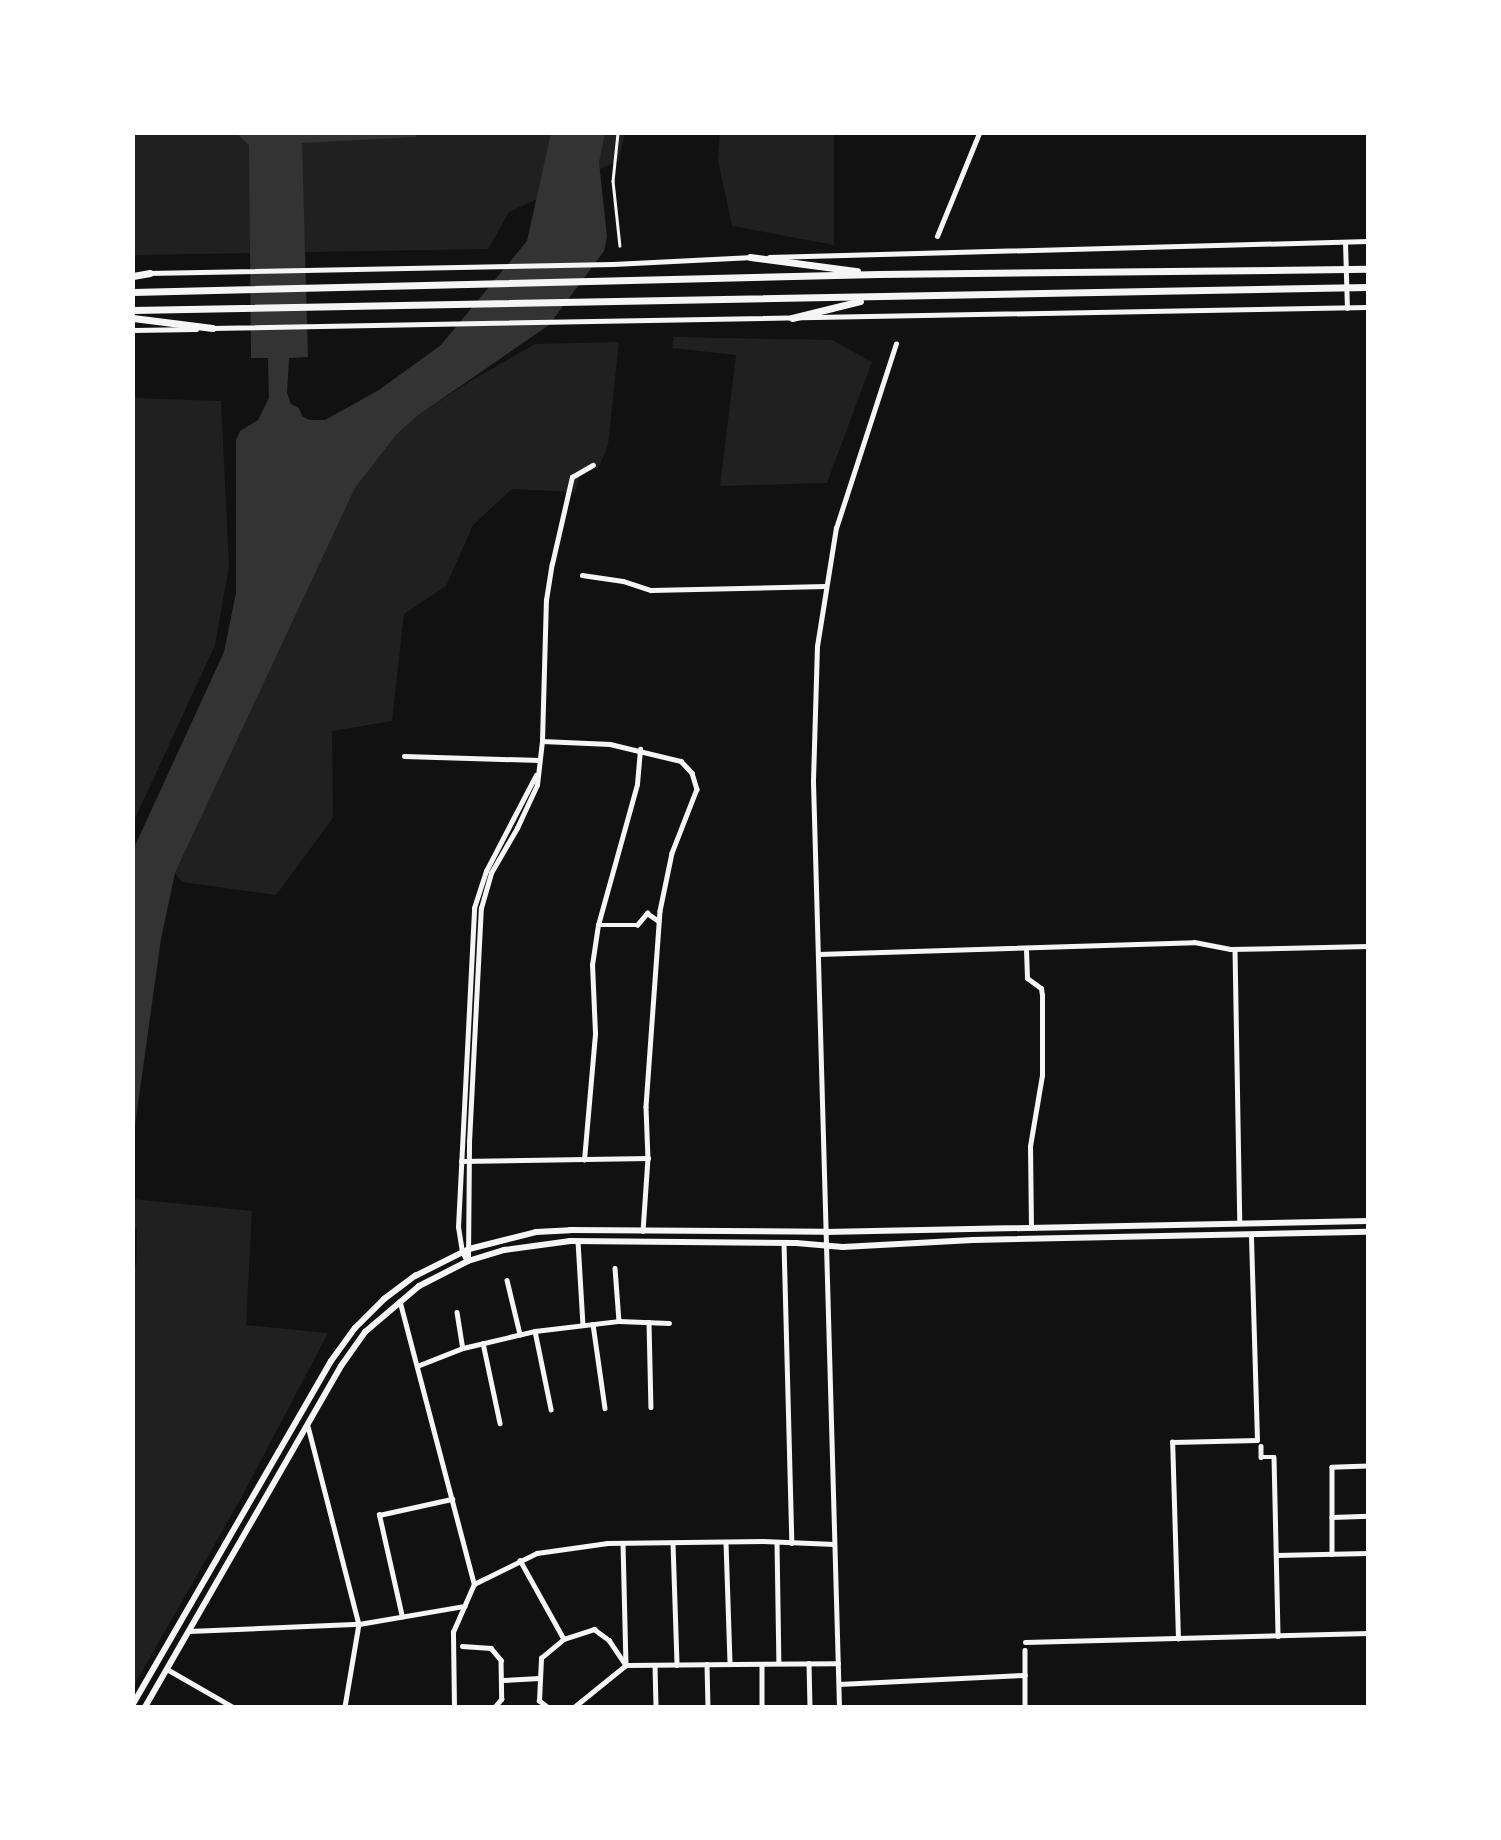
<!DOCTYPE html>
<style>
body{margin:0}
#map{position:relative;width:1501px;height:1840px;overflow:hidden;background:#111;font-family:Jost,sans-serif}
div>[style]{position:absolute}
.green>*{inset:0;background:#202020}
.water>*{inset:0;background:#333}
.service>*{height:2.5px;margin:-1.25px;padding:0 1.25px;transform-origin:1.25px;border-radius:1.25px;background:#f5f5f5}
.minor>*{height:4.5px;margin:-2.25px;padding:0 2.25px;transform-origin:2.25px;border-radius:2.25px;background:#f5f5f5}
.tertiary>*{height:5px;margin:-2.5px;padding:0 2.5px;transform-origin:2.5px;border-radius:2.5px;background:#f5f5f5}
.secondary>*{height:6px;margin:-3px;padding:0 3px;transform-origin:3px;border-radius:3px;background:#f5f5f5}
.trunk>*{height:7px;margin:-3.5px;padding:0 3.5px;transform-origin:3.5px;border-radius:3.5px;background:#f5f5f5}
span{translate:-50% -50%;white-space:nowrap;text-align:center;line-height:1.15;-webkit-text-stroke:5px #fff;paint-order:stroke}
.frame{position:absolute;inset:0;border:135px solid #fff;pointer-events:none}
</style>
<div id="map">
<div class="green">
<i style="clip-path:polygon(133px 133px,625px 133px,619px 160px,509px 212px,488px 249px,133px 255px)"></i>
<i style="clip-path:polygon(720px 133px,834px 133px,834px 245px,732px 226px,718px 160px)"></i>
<i style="clip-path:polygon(674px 337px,832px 340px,872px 362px,827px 483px,720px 486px,736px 355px,672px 348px)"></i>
<i style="clip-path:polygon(619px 342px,608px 445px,599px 467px,580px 475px,575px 492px,512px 489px,473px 525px,446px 586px,404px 614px,392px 721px,332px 731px,333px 818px,276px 895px,182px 882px,175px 873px,355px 488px,396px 435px,417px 416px,469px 382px,535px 344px)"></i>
<i style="clip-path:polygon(133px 398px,221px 401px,229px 566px,215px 645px,133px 823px)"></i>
<i style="clip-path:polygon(133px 1199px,252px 1211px,246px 1325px,328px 1333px,240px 1500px,133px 1687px,133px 1267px,136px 1266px,137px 1229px,133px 1228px)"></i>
</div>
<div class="water">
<i style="clip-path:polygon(236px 133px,416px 133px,416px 137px,302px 143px,308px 357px,289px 358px,287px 393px,291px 404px,299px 408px,302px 416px,309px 420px,325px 420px,379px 390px,441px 345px,527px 241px,551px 133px,605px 133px,599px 162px,607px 237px,604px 251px,549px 325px,417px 416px,396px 435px,355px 488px,175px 873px,161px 939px,133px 1140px,133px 850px,224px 652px,236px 593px,236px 440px,240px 431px,258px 420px,269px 398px,268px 358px,251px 358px,249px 145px)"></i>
</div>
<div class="service">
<i style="left:618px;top:133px;width:48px;rotate:95.9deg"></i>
<i style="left:613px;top:181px;width:65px;rotate:83.9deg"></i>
</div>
<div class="minor">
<i style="left:582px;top:575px;width:41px;rotate:8.3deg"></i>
<i style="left:623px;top:581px;width:29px;rotate:18deg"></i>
<i style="left:651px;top:590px;width:174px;rotate:-1.3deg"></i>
<i style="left:542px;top:741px;width:68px;rotate:2.5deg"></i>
<i style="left:610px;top:744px;width:73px;rotate:13.5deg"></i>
<i style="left:681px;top:761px;width:16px;rotate:47deg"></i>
<i style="left:692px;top:773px;width:17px;rotate:73deg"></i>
<i style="left:697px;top:789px;width:69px;rotate:111.3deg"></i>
<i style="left:672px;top:853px;width:59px;rotate:101.7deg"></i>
<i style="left:660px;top:911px;width:196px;rotate:94.1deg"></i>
<i style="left:646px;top:1107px;width:51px;rotate:87.8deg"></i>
<i style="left:648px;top:1158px;width:73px;rotate:93.9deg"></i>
<i style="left:404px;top:756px;width:135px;rotate:1.7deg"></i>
<i style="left:598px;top:925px;width:39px"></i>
<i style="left:637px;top:925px;width:16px;rotate:-50deg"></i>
<i style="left:647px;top:913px;width:14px;rotate:34deg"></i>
<i style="left:1235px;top:949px;width:274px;rotate:89deg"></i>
<i style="left:584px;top:1160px;width:127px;rotate:-85deg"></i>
<i style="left:595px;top:1033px;width:68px;rotate:-92.5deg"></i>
<i style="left:592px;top:965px;width:40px;rotate:-81.5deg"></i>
<i style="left:598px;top:925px;width:146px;rotate:-74.5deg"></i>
<i style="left:637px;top:784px;width:35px;rotate:-85deg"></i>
<i style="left:461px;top:1161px;width:187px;rotate:-0.9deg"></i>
<i style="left:578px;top:1241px;width:84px;rotate:86.6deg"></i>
<i style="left:784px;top:1243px;width:300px;rotate:88.5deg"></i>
<i style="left:468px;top:1260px;width:118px;rotate:-89.5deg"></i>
<i style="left:469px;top:1142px;width:234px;rotate:-87.1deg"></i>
<i style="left:481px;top:908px;width:36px;rotate:-74deg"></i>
<i style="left:491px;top:873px;width:52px;rotate:-60deg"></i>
<i style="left:517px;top:828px;width:47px;rotate:-65.1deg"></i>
<i style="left:537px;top:785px;width:44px;rotate:-83.5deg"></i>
<i style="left:542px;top:741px;width:141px;rotate:-88.4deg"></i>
<i style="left:546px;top:600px;width:36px;rotate:-81deg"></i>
<i style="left:552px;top:564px;width:89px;rotate:-77.1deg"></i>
<i style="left:572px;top:477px;width:24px;rotate:-30deg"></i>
<i style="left:467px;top:1261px;width:10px;rotate:-119deg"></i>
<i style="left:462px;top:1252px;width:25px;rotate:-99deg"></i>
<i style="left:458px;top:1227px;width:319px;rotate:-87.1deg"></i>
<i style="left:474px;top:908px;width:39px;rotate:-72deg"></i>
<i style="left:486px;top:871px;width:108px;rotate:-62.5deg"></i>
<i style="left:615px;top:1268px;width:53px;rotate:85.7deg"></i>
<i style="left:507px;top:1280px;width:56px;rotate:76.5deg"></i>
<i style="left:400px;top:1301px;width:293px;rotate:75.3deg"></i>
<i style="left:457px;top:1312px;width:36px;rotate:81deg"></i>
<i style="left:649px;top:1322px;width:85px;rotate:88.7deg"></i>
<i style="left:593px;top:1324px;width:85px;rotate:81.9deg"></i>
<i style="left:535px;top:1331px;width:80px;rotate:78.4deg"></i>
<i style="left:483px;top:1343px;width:82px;rotate:78deg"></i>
<i style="left:417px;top:1366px;width:49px;rotate:-21.4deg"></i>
<i style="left:463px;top:1348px;width:74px;rotate:-13.3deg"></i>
<i style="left:535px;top:1331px;width:85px;rotate:-6.8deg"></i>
<i style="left:619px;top:1321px;width:50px;rotate:2.3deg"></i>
<i style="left:308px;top:1426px;width:204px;rotate:75.6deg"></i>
<i style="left:359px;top:1624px;width:84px;rotate:99.6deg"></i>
<i style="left:1261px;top:1446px;width:11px;rotate:90deg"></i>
<i style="left:1261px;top:1457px;width:13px"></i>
<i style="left:1274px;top:1457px;width:179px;rotate:88.7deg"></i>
<i style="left:1368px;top:1466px;width:36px;rotate:178deg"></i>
<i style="left:1332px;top:1467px;width:50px;rotate:90deg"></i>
<i style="left:1332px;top:1517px;width:36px;rotate:-2deg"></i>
<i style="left:1332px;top:1517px;width:37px;rotate:90deg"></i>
<i style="left:726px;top:1542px;width:122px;rotate:88.1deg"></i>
<i style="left:777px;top:1542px;width:121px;rotate:89.1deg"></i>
<i style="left:623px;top:1543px;width:121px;rotate:88.6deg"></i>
<i style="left:673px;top:1543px;width:122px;rotate:88.1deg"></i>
<i style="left:1276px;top:1555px;width:92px;rotate:-1.2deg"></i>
<i style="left:520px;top:1560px;width:90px;rotate:60.9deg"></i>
<i style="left:402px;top:1617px;width:105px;rotate:-102.7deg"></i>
<i style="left:379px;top:1515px;width:75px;rotate:-12.4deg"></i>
<i style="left:189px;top:1631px;width:170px;rotate:-2.4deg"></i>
<i style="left:359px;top:1624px;width:107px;rotate:-9.7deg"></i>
<i style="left:1178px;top:1639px;width:197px;rotate:-91.7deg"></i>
<i style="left:1172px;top:1442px;width:85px;rotate:-1.3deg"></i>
<i style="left:1257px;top:1440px;width:205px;rotate:-91.7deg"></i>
<i style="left:1025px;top:1642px;width:343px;rotate:-1.5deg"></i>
<i style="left:462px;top:1646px;width:29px;rotate:4deg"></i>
<i style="left:491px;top:1648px;width:16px;rotate:50deg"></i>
<i style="left:501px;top:1660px;width:39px;rotate:89deg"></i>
<i style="left:502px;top:1699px;width:11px;rotate:131deg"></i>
<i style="left:1025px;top:1650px;width:57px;rotate:90deg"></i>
<i style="left:809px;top:1663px;width:44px;rotate:88.7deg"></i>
<i style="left:707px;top:1664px;width:43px;rotate:88.7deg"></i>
<i style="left:762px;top:1664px;width:43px;rotate:90deg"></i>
<i style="left:655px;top:1665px;width:42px;rotate:88.6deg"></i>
<i style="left:167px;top:1669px;width:76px;rotate:29.9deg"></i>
<i style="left:503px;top:1680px;width:36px;rotate:-3deg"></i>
<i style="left:839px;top:1684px;width:186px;rotate:-2.8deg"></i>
<i style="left:454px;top:1707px;width:75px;rotate:-90.8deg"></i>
<i style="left:453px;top:1632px;width:52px;rotate:-66.4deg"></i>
<i style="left:474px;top:1584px;width:70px;rotate:-26.2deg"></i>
<i style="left:537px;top:1553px;width:71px;rotate:-8.1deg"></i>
<i style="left:607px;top:1543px;width:156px;rotate:-0.7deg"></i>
<i style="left:763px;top:1541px;width:71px;rotate:2.4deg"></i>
<i style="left:547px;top:1707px;width:10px;rotate:-143deg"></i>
<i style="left:539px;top:1701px;width:43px;rotate:-87.3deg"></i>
<i style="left:541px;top:1658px;width:30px;rotate:-40deg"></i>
<i style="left:564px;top:1639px;width:32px;rotate:-18deg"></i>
<i style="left:594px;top:1629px;width:19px;rotate:36deg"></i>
<i style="left:609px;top:1640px;width:30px;rotate:56deg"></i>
<i style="left:574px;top:1707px;width:67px;rotate:-38.9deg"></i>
<i style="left:626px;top:1665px;width:212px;rotate:-0.5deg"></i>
</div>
<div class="tertiary">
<i style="left:937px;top:236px;width:111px;rotate:-67.8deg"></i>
<i style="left:1345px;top:242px;width:66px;rotate:88.3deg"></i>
<i style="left:769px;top:257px;width:599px;rotate:-1.53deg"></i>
<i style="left:147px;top:273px;width:466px;rotate:-1.1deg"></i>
<i style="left:613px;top:264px;width:140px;rotate:-2.9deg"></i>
<i style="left:210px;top:328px;width:1158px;rotate:-1.04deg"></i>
<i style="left:133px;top:330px;width:63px;rotate:-0.9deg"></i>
<i style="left:1026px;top:949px;width:29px;rotate:88deg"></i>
<i style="left:1027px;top:978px;width:17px;rotate:36deg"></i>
<i style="left:1041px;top:988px;width:7px;rotate:82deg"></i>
<i style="left:1042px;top:995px;width:80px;rotate:90deg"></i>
<i style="left:1042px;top:1075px;width:72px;rotate:99.6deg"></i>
<i style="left:1030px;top:1146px;width:81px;rotate:89.3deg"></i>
<i style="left:818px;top:954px;width:376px;rotate:-1.8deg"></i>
<i style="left:1194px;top:942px;width:37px;rotate:11deg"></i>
<i style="left:1230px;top:949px;width:138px;rotate:-1.2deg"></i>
<i style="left:839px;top:1707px;width:927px;rotate:-91.61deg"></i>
<i style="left:813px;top:780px;width:134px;rotate:-88.3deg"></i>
<i style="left:817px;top:646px;width:120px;rotate:-80.9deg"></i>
<i style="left:836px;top:528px;width:194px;rotate:-72deg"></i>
</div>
<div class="secondary">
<i style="left:133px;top:1704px;width:396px;rotate:-60deg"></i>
<i style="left:331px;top:1361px;width:41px;rotate:-54deg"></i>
<i style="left:355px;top:1328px;width:41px;rotate:-45deg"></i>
<i style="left:384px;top:1299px;width:39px;rotate:-37deg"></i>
<i style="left:415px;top:1276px;width:60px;rotate:-26.6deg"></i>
<i style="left:469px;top:1249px;width:69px;rotate:-14.2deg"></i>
<i style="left:536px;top:1232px;width:34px;rotate:-3deg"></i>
<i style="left:570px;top:1230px;width:255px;rotate:0.4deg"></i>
<i style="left:825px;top:1232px;width:543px;rotate:-1.16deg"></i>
<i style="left:145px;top:1707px;width:393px;rotate:-60.1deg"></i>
<i style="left:341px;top:1366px;width:42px;rotate:-54.8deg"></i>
<i style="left:365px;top:1332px;width:71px;rotate:-40.4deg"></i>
<i style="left:419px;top:1286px;width:55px;rotate:-27deg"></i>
<i style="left:468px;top:1261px;width:38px;rotate:-17deg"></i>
<i style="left:504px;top:1250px;width:67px;rotate:-7.8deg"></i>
<i style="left:570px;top:1241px;width:226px;rotate:0.5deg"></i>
<i style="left:796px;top:1243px;width:47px;rotate:4.9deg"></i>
<i style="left:843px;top:1247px;width:130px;rotate:-3.1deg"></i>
<i style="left:973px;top:1240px;width:395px;rotate:-1.2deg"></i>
</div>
<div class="trunk">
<i style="left:750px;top:257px;width:108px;rotate:7.5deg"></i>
<i style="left:133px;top:276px;width:17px;rotate:-10deg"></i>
<i style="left:133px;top:292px;width:745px;rotate:-1.38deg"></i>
<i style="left:878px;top:274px;width:490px;rotate:-0.6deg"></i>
<i style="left:133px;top:310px;width:1235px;rotate:-1.07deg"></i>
<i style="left:133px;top:318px;width:80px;rotate:7.2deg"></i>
<i style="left:792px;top:318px;width:70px;rotate:-14deg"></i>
</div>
<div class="frame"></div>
</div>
